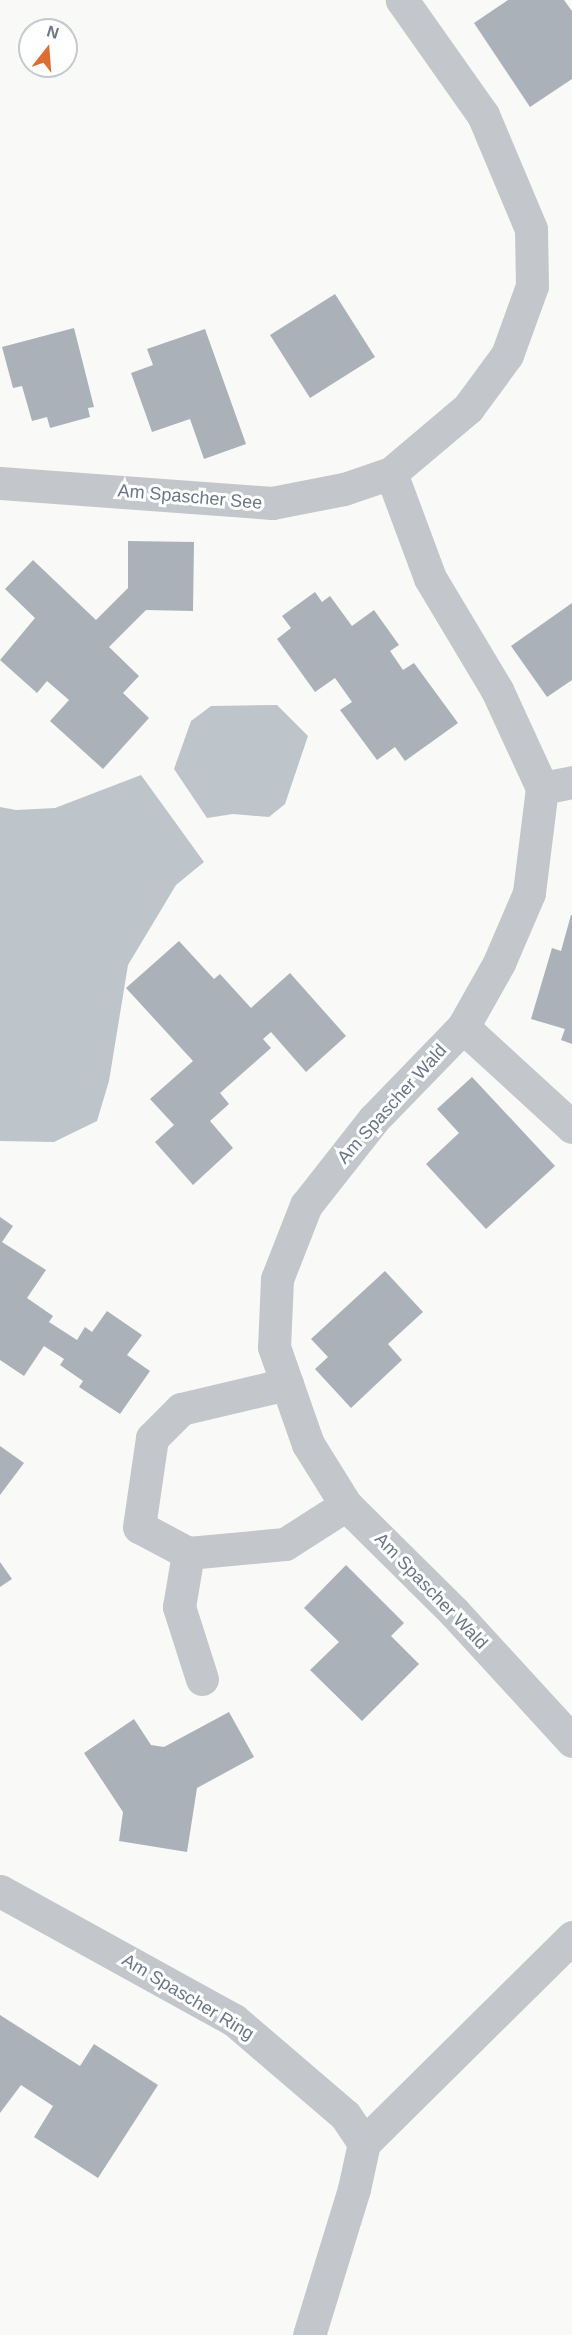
<!DOCTYPE html>
<style>
body{margin:0}
#map{position:relative;width:572px;height:2335px;overflow:hidden;background:#f9f9f7;font-family:Helvetica,sans-serif}
div>[style]{position:absolute}
.water>*{inset:0;background:#bdc5cb}
.building>*{inset:0;background:#aab1b8}
.minor>*{height:33px;margin:-16.5px;padding:0 16.5px;transform-origin:16.5px;border-radius:16.5px;background:#c3c6ca}
span{translate:-50% -50%;white-space:nowrap;text-align:center;line-height:1.15;-webkit-text-stroke:6px #fff;paint-order:stroke}
.street-label{font-size:18px;color:#6a7787}
.north{position:absolute;left:18px;top:18px;width:60px;height:60px;box-sizing:border-box;background:#fff;border:2px solid #c3c9cf;border-radius:50%;rotate:17deg;font-size:16px;font-weight:700;line-height:24px;text-align:center;color:#6a7787}
.north::after{content:'';display:block;margin:auto;width:21px;height:27px;background:#dc6e35;clip-path:polygon(50% 0,100% 100%,50% 72%,0 100%)}
</style>
<div id="map">
<div class="water">
<i style="clip-path:polygon(277px 705px,308px 736px,285px 804px,269px 817px,233px 814px,207px 818px,174px 769px,191px 721px,211px 706px)"></i>
<i style="clip-path:polygon(141px 775px,204px 862px,176px 885px,128px 965px,109px 1081px,97px 1121px,54px 1142px,0 1141px,0 807px,16px 810px,55px 808px)"></i>
</div>
<div class="building">
<i style="clip-path:polygon(508px 0,564px 0,572px 11px,572px 79px,530px 107px,474px 23px)"></i>
<i style="clip-path:polygon(335px 294px,375px 357px,310px 398px,270px 335px)"></i>
<i style="clip-path:polygon(74px 328px,94px 407px,88px 408px,90px 417px,50px 428px,47px 417px,32px 421px,22px 386px,13px 388px,2px 347px)"></i>
<i style="clip-path:polygon(205px 329px,246px 444px,204px 459px,190px 419px,152px 432px,131px 373px,153px 365px,147px 349px)"></i>
<i style="clip-path:polygon(128px 541px,194px 542px,193px 611px,146px 610px,109px 647px,139px 676px,123px 693px,149px 718px,103px 769px,50px 721px,69px 700px,47px 681px,37px 693px,0 660px,35px 618px,5px 589px,33px 560px,96px 620px,128px 588px)"></i>
<i style="clip-path:polygon(315px 592px,322px 602px,330px 596px,352px 626px,374px 610px,399px 645px,390px 651px,403px 670px,414px 663px,458px 723px,405px 761px,395px 747px,377px 760px,340px 710px,352px 702px,335px 678px,315px 692px,277px 639px,291px 628px,282px 616px)"></i>
<i style="clip-path:polygon(572px 603px,572px 680px,547px 697px,511px 646px)"></i>
<i style="clip-path:polygon(571px 915px,572px 915px,572px 1044px,561px 1040px,565px 1029px,531px 1019px,552px 948px,561px 951px)"></i>
<i style="clip-path:polygon(179px 941px,214px 979px,220px 974px,251px 1008px,290px 973px,346px 1036px,306px 1072px,271px 1032px,263px 1039px,271px 1048px,220px 1093px,229px 1104px,210px 1121px,233px 1148px,193px 1185px,155px 1142px,174px 1125px,150px 1099px,193px 1061px,126px 988px)"></i>
<i style="clip-path:polygon(472px 1077px,555px 1166px,486px 1229px,426px 1164px,459px 1133px,437px 1109px)"></i>
<i style="clip-path:polygon(0 1217px,13px 1226px,2px 1242px,46px 1270px,27px 1298px,53px 1316px,49px 1322px,77px 1340px,85px 1327px,92px 1332px,107px 1311px,142px 1335px,127px 1355px,150px 1371px,120px 1414px,79px 1387px,83px 1381px,60px 1365px,64px 1359px,44px 1346px,24px 1376px,0 1360px)"></i>
<i style="clip-path:polygon(385px 1271px,423px 1312px,388px 1344px,402px 1360px,351px 1408px,315px 1369px,328px 1357px,311px 1339px)"></i>
<i style="clip-path:polygon(0 1446px,24px 1463px,0 1495px)"></i>
<i style="clip-path:polygon(0 1562px,12px 1579px,0 1587px)"></i>
<i style="clip-path:polygon(346px 1565px,404px 1623px,391px 1636px,419px 1664px,362px 1721px,310px 1670px,339px 1642px,304px 1608px)"></i>
<i style="clip-path:polygon(229px 1712px,254px 1757px,197px 1788px,187px 1852px,119px 1841px,123px 1812px,84px 1753px,134px 1719px,151px 1745px,164px 1747px)"></i>
<i style="clip-path:polygon(0 2015px,80px 2066px,94px 2044px,158px 2085px,98px 2178px,34px 2137px,53px 2106px,21px 2085px,0 2113px)"></i>
</div>
<div class="minor">
<i style="left:391px;top:473px;width:112px;rotate:69.6deg"></i>
<i style="left:430px;top:578px;width:131px;rotate:59.1deg"></i>
<i style="left:497px;top:690px;width:108px;rotate:65.3deg"></i>
<i style="left:542px;top:788px;width:106px;rotate:97.1deg"></i>
<i style="left:529px;top:893px;width:76px;rotate:113.2deg"></i>
<i style="left:499px;top:963px;width:73px;rotate:119.4deg"></i>
<i style="left:463px;top:1027px;width:129px;rotate:134.1deg"></i>
<i style="left:373px;top:1120px;width:108px;rotate:128.2deg"></i>
<i style="left:306px;top:1205px;width:79px;rotate:111.4deg"></i>
<i style="left:277px;top:1279px;width:68px;rotate:92.5deg"></i>
<i style="left:274px;top:1347px;width:103px;rotate:70.7deg"></i>
<i style="left:308px;top:1444px;width:72px;rotate:58.1deg"></i>
<i style="left:346px;top:1505px;width:152px;rotate:44.7deg"></i>
<i style="left:454px;top:1612px;width:175px;rotate:47.5deg"></i>
<i style="left:0;top:483px;width:273px;rotate:4.2deg"></i>
<i style="left:272px;top:503px;width:73px;rotate:-11deg"></i>
<i style="left:344px;top:489px;width:50px;rotate:-18.8deg"></i>
<i style="left:391px;top:473px;width:101px;rotate:-40.2deg"></i>
<i style="left:468px;top:408px;width:66px;rotate:-53.7deg"></i>
<i style="left:507px;top:355px;width:73px;rotate:-70.1deg"></i>
<i style="left:532px;top:286px;width:57px;rotate:-91deg"></i>
<i style="left:531px;top:229px;width:124px;rotate:-112.8deg"></i>
<i style="left:483px;top:115px;width:141px;rotate:-125.2deg"></i>
<i style="left:542px;top:788px;width:31px;rotate:-11deg"></i>
<i style="left:463px;top:1027px;width:148px;rotate:42.5deg"></i>
<i style="left:188px;top:1553px;width:55px;rotate:-152deg"></i>
<i style="left:139px;top:1527px;width:90px;rotate:-81.7deg"></i>
<i style="left:152px;top:1438px;width:41px;rotate:-45deg"></i>
<i style="left:181px;top:1409px;width:109px;rotate:-13.3deg"></i>
<i style="left:202px;top:1679px;width:76px;rotate:-107.7deg"></i>
<i style="left:179px;top:1607px;width:55px;rotate:-80.5deg"></i>
<i style="left:188px;top:1553px;width:97px;rotate:-5.3deg"></i>
<i style="left:285px;top:1544px;width:72px;rotate:-32.6deg"></i>
<i style="left:0;top:1891px;width:267px;rotate:28.9deg"></i>
<i style="left:234px;top:2020px;width:146px;rotate:40.6deg"></i>
<i style="left:345px;top:2115px;width:34px;rotate:56deg"></i>
<i style="left:364px;top:2143px;width:47px;rotate:102.3deg"></i>
<i style="left:354px;top:2189px;width:153px;rotate:107.1deg"></i>
<i style="left:364px;top:2143px;width:293px;rotate:-44.7deg"></i>
</div>
<div class="street-label">
<span style="left:190px;top:497px;rotate:5deg">Am Spascher See</span>
<span style="left:392px;top:1104px;rotate:-48deg">Am Spascher Wald</span>
<span style="left:431px;top:1591px;rotate:46deg">Am Spascher Wald</span>
<span style="left:188px;top:1997px;rotate:31deg">Am Spascher Ring</span>
</div>
<div class="north">N</div>
</div>
